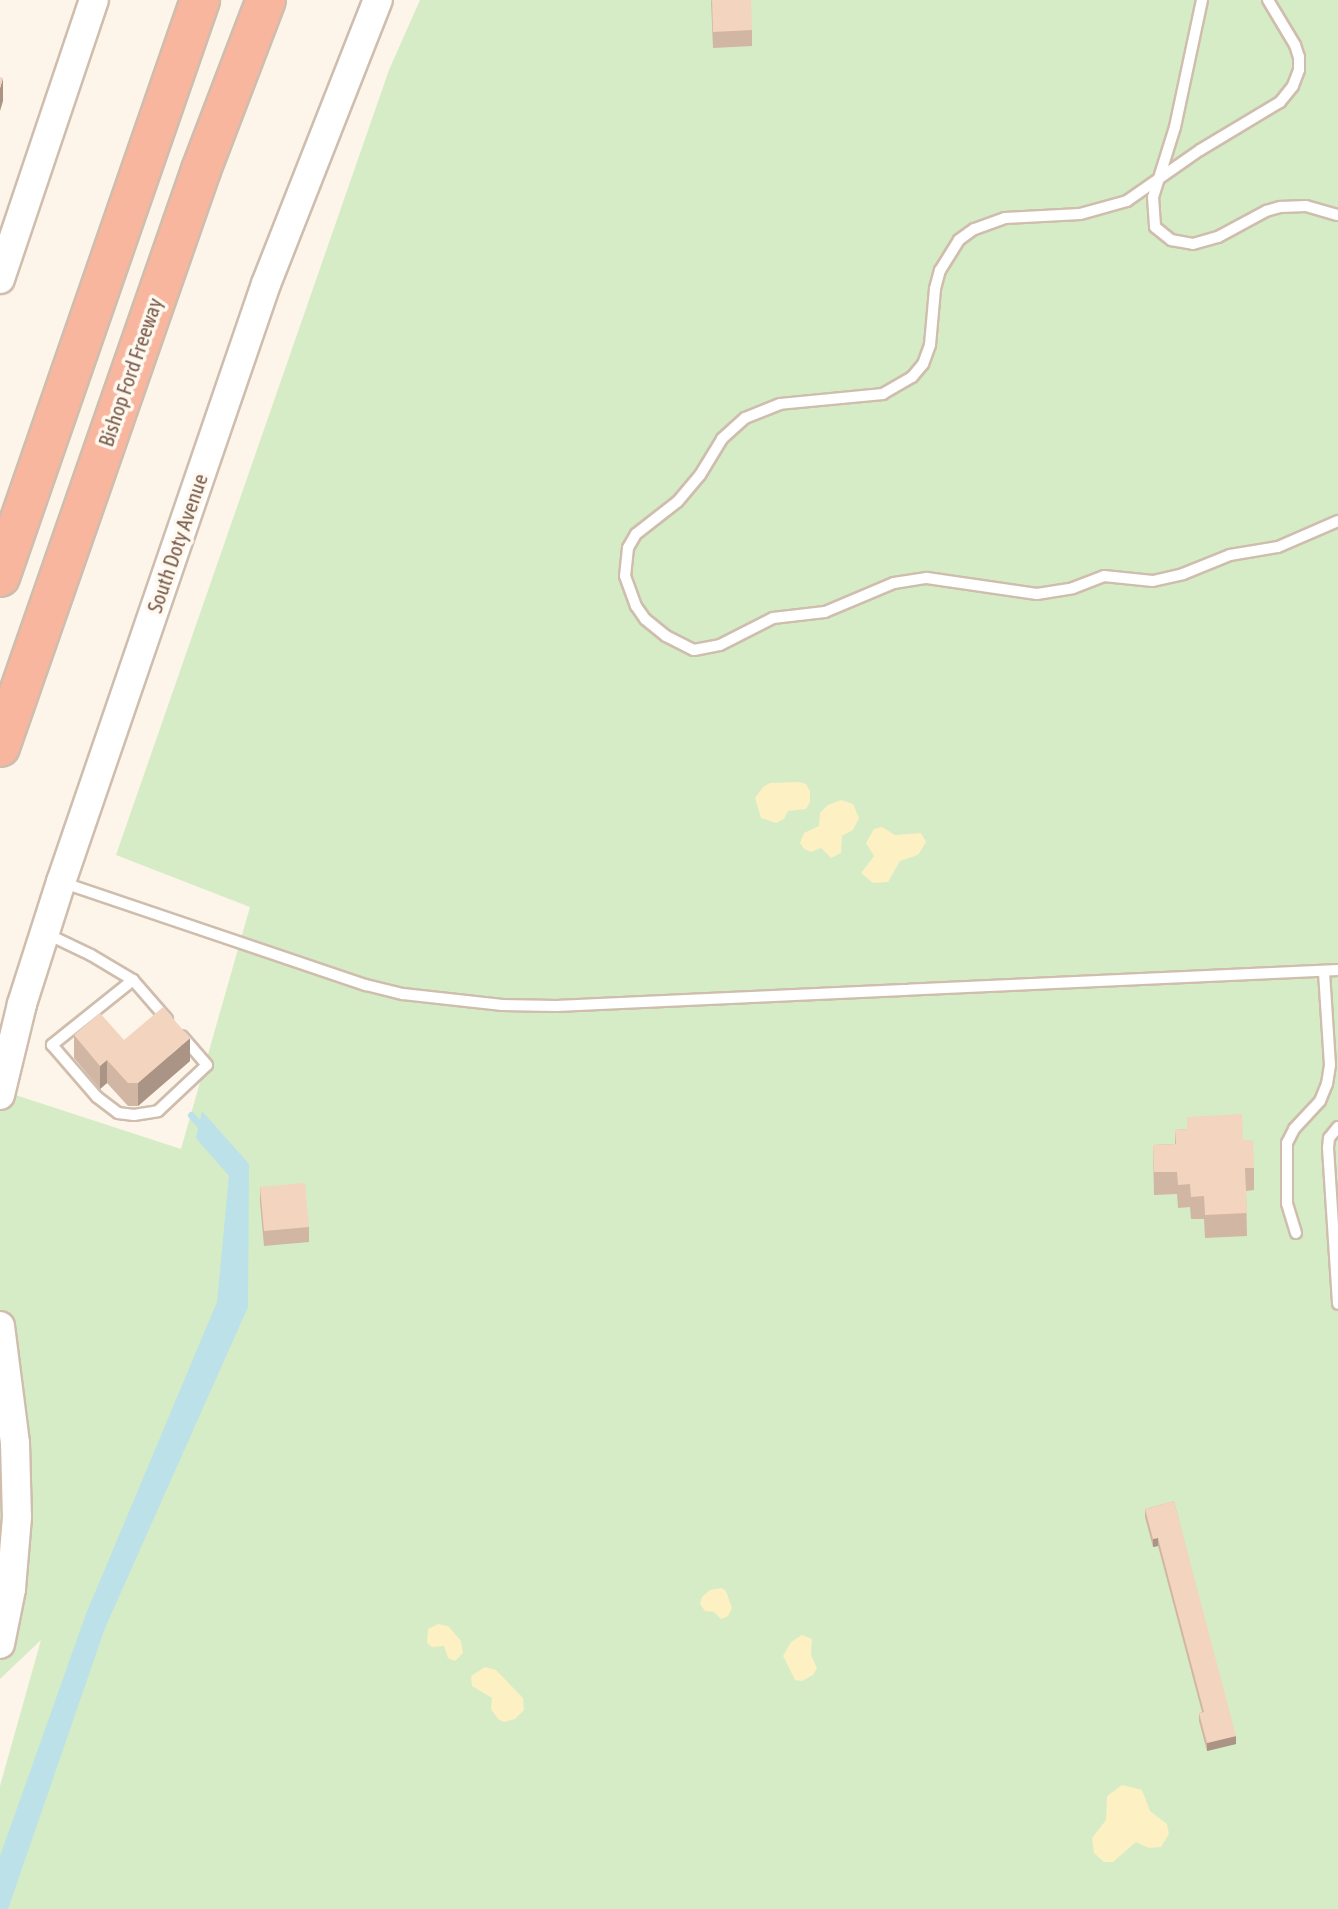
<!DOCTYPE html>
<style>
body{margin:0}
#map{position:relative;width:1338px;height:1909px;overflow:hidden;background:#fdf5e9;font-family:"Asap Condensed",sans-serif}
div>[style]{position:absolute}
.green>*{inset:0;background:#d5ecc6}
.sand>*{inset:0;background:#fdf0c3}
.water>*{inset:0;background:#bce1e8}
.stream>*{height:7px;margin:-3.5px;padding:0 3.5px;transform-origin:3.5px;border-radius:3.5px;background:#bce1e8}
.roads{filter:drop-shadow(2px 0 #cfbdad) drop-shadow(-2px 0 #cfbdad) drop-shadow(0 2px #cfbdad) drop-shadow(0 -2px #cfbdad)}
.service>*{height:10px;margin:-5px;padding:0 5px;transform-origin:5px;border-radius:5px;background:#fff}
.tertiary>*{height:28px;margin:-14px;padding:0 14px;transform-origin:14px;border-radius:14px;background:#fff}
.motorway>*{height:38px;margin:-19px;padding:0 19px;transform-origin:19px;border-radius:19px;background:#f8b69f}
.wall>*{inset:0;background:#d1b6a4}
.shaded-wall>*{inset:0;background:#aa9486}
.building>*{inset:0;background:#f3d4bf}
span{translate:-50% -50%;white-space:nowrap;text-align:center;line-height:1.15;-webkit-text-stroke:7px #fff9f0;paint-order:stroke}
.street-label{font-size:21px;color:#785b4b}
</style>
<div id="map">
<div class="green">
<i style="clip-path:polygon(420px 0,1338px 0,1338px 1909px,0 1909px,0 1786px,41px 1640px,0 1679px,0 1090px,181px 1149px,250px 907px,116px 855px,389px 70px)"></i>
</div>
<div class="sand">
<i style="clip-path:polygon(799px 782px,806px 784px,810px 791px,810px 802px,806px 809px,788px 811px,784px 819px,776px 823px,761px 818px,755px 798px,763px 787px,770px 783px)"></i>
<i style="clip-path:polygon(841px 800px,853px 804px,859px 818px,853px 830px,842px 836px,841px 853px,831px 858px,821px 848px,811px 852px,804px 849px,800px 843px,804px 833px,819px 826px,820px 813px,828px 805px)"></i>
<i style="clip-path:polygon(882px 827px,895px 835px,921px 833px,926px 842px,918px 855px,900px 861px,888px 882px,873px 883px,861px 873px,874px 856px,866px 843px,874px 829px)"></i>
<i style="clip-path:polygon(722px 1588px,726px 1591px,732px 1608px,728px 1616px,721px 1619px,714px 1612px,705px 1611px,700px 1604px,702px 1597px,710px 1590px)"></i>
<i style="clip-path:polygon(438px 1624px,448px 1626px,461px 1641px,463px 1653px,455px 1661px,448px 1658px,444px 1646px,432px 1647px,427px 1643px,428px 1629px)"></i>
<i style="clip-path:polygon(802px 1635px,812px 1639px,811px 1655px,817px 1668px,813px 1675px,802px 1681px,795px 1680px,783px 1656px,791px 1642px)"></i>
<i style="clip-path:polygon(485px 1667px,496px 1670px,523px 1698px,524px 1710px,515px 1719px,504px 1722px,498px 1719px,491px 1709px,492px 1698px,472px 1686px,471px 1676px)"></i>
<i style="clip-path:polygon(1122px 1785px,1142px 1790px,1150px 1811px,1167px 1824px,1169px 1834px,1161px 1847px,1149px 1848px,1136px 1842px,1113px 1862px,1104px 1862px,1094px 1853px,1092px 1838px,1106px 1820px,1107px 1796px)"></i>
</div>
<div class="water">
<i style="clip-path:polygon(202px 1111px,249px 1164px,248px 1307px,105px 1628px,8px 1909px,0 1909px,0 1856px,86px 1614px,217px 1302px,229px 1176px,196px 1138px)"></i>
</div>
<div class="stream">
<i style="left:191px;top:1115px;width:18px;rotate:49deg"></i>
</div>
<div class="roads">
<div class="service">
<i style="left:1202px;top:0;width:130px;rotate:102deg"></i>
<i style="left:1175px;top:127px;width:73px;rotate:107.4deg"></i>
<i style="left:1153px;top:197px;width:30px;rotate:86deg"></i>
<i style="left:1155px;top:227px;width:21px;rotate:39deg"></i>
<i style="left:1171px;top:240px;width:22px;rotate:10deg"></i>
<i style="left:1193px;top:244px;width:26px;rotate:-16deg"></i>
<i style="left:1218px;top:237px;width:55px;rotate:-28.4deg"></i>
<i style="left:1266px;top:211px;width:15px;rotate:-16deg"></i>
<i style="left:1280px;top:207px;width:26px;rotate:-2deg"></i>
<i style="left:1306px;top:206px;width:33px;rotate:16deg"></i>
<i style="left:1268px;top:0;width:52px;rotate:59deg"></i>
<i style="left:1295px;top:45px;width:13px;rotate:72deg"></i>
<i style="left:1299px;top:57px;width:13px;rotate:90deg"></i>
<i style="left:1299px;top:70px;width:17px;rotate:111deg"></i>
<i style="left:1293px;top:86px;width:21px;rotate:129deg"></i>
<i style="left:1280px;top:102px;width:93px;rotate:149deg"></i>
<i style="left:1200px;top:150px;width:89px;rotate:145.1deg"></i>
<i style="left:1127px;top:201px;width:49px;rotate:164.5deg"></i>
<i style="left:1080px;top:214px;width:75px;rotate:176.9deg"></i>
<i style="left:1005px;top:218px;width:33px;rotate:160deg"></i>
<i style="left:974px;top:229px;width:19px;rotate:144deg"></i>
<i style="left:959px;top:240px;width:36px;rotate:122deg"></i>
<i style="left:940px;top:270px;width:20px;rotate:105deg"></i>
<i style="left:935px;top:289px;width:56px;rotate:95.1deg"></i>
<i style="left:930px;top:345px;width:20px;rotate:110deg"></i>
<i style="left:923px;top:364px;width:17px;rotate:130deg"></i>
<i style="left:912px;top:377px;width:34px;rotate:150deg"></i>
<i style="left:883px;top:394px;width:103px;rotate:174.5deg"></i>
<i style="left:780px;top:404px;width:38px;rotate:158deg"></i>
<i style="left:745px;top:418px;width:31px;rotate:138deg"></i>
<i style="left:722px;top:439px;width:42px;rotate:121.4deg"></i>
<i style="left:700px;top:475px;width:35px;rotate:130deg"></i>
<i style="left:677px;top:502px;width:52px;rotate:142deg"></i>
<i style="left:636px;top:534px;width:16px;rotate:120deg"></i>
<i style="left:628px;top:548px;width:28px;rotate:96deg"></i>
<i style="left:625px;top:576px;width:32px;rotate:70deg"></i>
<i style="left:636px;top:606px;width:16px;rotate:55deg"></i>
<i style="left:645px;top:619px;width:27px;rotate:39deg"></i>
<i style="left:666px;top:636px;width:31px;rotate:27deg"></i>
<i style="left:694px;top:650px;width:26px;rotate:-11deg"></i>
<i style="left:720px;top:645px;width:59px;rotate:-27deg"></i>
<i style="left:773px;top:618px;width:52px;rotate:-6.6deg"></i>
<i style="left:825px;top:612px;width:75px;rotate:-22.8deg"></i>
<i style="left:894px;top:583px;width:33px;rotate:-9deg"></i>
<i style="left:927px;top:578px;width:111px;rotate:8.3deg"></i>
<i style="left:1037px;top:594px;width:36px;rotate:-9deg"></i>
<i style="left:1073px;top:588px;width:33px;rotate:-21deg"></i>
<i style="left:1104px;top:576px;width:49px;rotate:5.8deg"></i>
<i style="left:1153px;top:581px;width:31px;rotate:-13deg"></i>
<i style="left:1183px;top:574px;width:51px;rotate:-22deg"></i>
<i style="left:1230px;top:555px;width:49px;rotate:-9.5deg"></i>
<i style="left:1278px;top:547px;width:65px;rotate:-23.4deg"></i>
<i style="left:61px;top:882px;width:322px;rotate:18.7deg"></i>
<i style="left:366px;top:985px;width:38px;rotate:14deg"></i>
<i style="left:403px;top:994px;width:100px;rotate:6.3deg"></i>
<i style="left:502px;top:1005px;width:54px;rotate:1.1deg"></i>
<i style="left:556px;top:1006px;width:783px;rotate:-2.64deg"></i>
<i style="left:45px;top:933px;width:51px;rotate:25.6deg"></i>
<i style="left:91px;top:955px;width:49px;rotate:30.8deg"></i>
<i style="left:133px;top:980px;width:52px;rotate:48.9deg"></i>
<i style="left:133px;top:980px;width:104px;rotate:141.3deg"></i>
<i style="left:52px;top:1045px;width:69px;rotate:49.1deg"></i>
<i style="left:97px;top:1097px;width:26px;rotate:37deg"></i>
<i style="left:118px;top:1113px;width:16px;rotate:7deg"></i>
<i style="left:134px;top:1115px;width:24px;rotate:-9deg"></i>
<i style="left:158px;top:1111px;width:67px;rotate:-43.2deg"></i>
<i style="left:207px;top:1065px;width:38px;rotate:-131deg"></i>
<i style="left:1338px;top:1127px;width:14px;rotate:129deg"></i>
<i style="left:1329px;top:1138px;width:10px;rotate:96deg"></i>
<i style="left:1328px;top:1148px;width:156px;rotate:86.3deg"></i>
<i style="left:1296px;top:1233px;width:31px;rotate:-107deg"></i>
<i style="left:1287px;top:1203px;width:60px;rotate:-90deg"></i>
<i style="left:1287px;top:1143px;width:16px;rotate:-63deg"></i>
<i style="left:1294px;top:1129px;width:38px;rotate:-47deg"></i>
<i style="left:1320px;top:1101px;width:18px;rotate:-68deg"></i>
<i style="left:1327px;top:1084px;width:19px;rotate:-81deg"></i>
<i style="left:1330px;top:1065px;width:94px;rotate:-93.7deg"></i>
</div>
<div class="tertiary">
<i style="left:0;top:279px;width:294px;rotate:-71.4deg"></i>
<i style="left:0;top:1095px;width:94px;rotate:-76.4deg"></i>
<i style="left:22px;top:1004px;width:128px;rotate:-72.3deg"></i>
<i style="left:61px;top:882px;width:632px;rotate:-71.08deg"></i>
<i style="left:266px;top:284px;width:305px;rotate:-68.5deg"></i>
<i style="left:0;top:1326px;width:118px;rotate:82.7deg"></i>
<i style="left:15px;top:1443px;width:74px;rotate:88.5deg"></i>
<i style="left:17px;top:1517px;width:72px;rotate:94.8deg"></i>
<i style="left:11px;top:1589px;width:56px;rotate:101.3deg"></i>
</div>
<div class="motorway">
<i style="left:0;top:577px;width:611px;rotate:-70.88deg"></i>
<i style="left:0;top:747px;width:611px;rotate:-70.79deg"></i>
<i style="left:201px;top:170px;width:182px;rotate:-69.1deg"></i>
</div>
</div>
<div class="wall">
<i style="clip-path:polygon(711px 0,752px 30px,752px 46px,713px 48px)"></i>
<i style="clip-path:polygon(74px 1035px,124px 1040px,190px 1061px,138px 1106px,128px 1106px,107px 1083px,100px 1089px,74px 1058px)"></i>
<i style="clip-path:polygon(1187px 1117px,1243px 1140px,1254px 1168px,1254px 1190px,1246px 1191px,1247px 1236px,1205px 1238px,1204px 1219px,1191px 1219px,1190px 1207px,1178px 1208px,1177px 1194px,1154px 1195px,1153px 1145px,1175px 1144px,1175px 1130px,1187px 1129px)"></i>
<i style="clip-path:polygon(260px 1187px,309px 1227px,309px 1242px,264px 1246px,260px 1202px)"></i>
<i style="clip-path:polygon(1174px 1501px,1236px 1744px,1207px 1751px,1199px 1721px,1199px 1713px,1202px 1712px,1158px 1546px,1153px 1547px,1145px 1517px,1145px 1509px)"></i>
</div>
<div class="shaded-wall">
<i style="clip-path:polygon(3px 78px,3px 101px,0 111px,0 88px)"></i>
<i style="clip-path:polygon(190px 1038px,190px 1061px,138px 1106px,138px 1083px)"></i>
<i style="clip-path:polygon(107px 1060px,107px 1083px,100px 1089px,100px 1066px)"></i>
<i style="clip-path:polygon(1158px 1538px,1158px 1546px,1153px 1547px,1153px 1539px)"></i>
<i style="clip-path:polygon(1236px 1736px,1236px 1744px,1207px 1751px,1207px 1743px)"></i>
</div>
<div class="building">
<i style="clip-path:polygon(712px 0,751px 0,752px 30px,713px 32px)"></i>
<i style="clip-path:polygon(0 77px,3px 78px,0 88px)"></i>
<i style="clip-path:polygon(163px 1007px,190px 1038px,138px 1083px,128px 1083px,107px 1060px,100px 1066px,74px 1035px,100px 1013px,124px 1040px)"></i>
<i style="clip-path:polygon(1242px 1114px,1243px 1140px,1253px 1140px,1254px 1168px,1245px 1168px,1247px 1213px,1205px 1215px,1204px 1196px,1191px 1197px,1190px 1184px,1178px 1185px,1177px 1172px,1154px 1172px,1153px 1145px,1176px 1144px,1175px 1130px,1187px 1129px,1187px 1117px)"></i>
<i style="clip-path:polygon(305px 1183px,309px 1227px,264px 1231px,260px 1187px)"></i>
<i style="clip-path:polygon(1174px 1501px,1236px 1736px,1207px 1743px,1199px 1713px,1204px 1712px,1158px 1538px,1153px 1539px,1145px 1509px)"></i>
</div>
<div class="street-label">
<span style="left:130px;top:372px;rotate:-71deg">Bishop Ford Freeway</span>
<span style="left:177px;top:543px;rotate:-71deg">South Doty Avenue</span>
</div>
</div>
